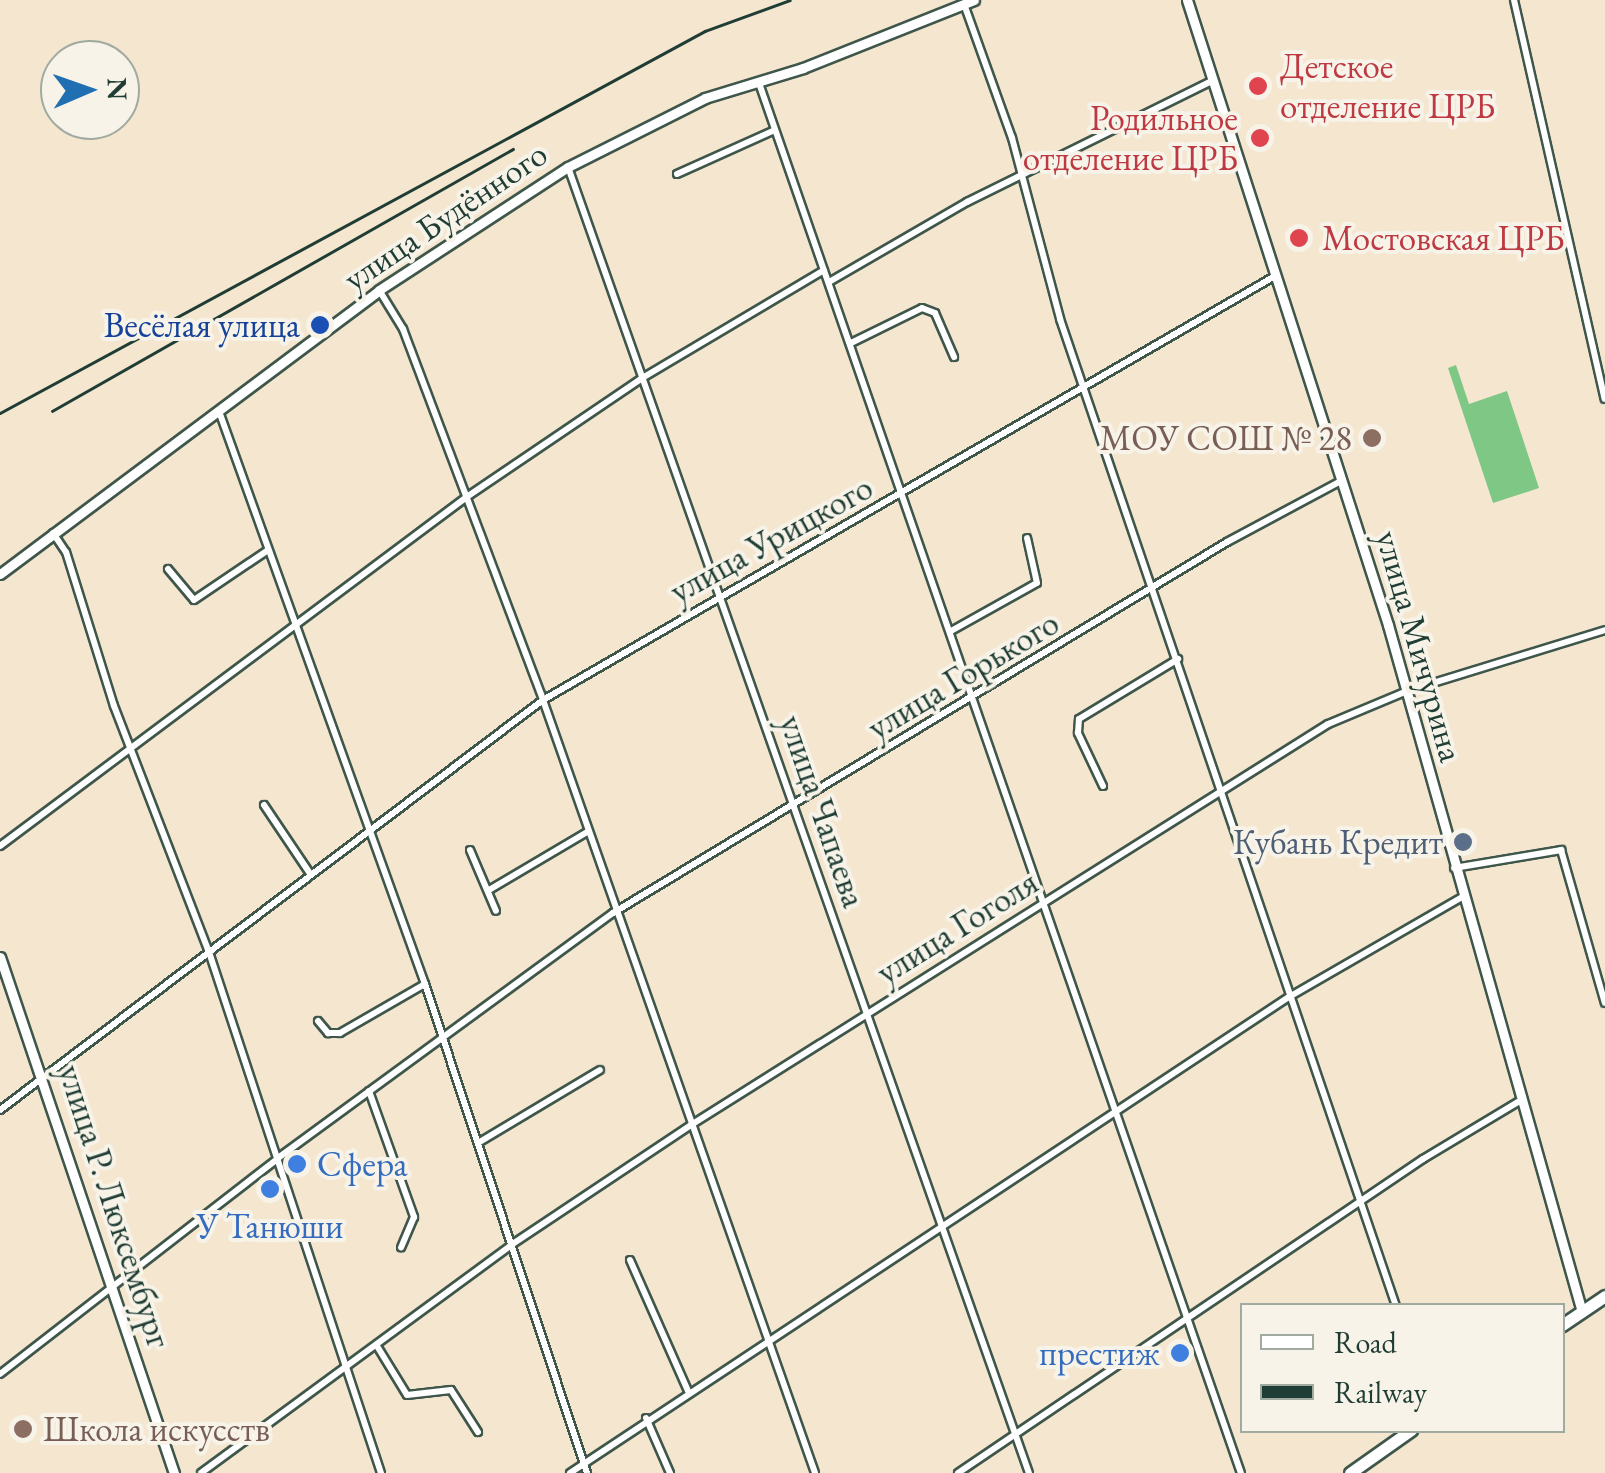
<!DOCTYPE html>
<meta charset="utf-8">
<style>
body{margin:0}
#map{position:relative;width:1605px;height:1473px;overflow:hidden;background:#f5e6d0;font-family:"EB Garamond",serif}
div>[style]{position:absolute}
.green>*{inset:0;background:#7ec784}
.roads{filter:drop-shadow(2px 0 #3f564b) drop-shadow(-2px 0 #3f564b) drop-shadow(0 2px #3f564b) drop-shadow(0 -2px #3f564b)}
.minor>*{height:6px;margin:-3px;padding:0 3px;transform-origin:3px;border-radius:3px;background:#fff}
.tertiary>*{height:9px;margin:-4.5px;padding:0 4.5px;transform-origin:4.5px;border-radius:4.5px;background:#fff}
.primary>*{height:11px;margin:-5.5px;padding:0 5.5px;transform-origin:5.5px;border-radius:5.5px;background:#fff}
.rail>*{height:2.5px;margin:-1.25px;padding:0 1.25px;transform-origin:1.25px;border-radius:1.25px;background:#1f3d34}
.dots>*{width:28px;height:28px;translate:-50% -50%;box-sizing:border-box;border:5px solid #f7f3e8;border-radius:50%}
span{translate:-50% -50%;white-space:nowrap;text-align:center;line-height:1.15;-webkit-text-stroke:8px #f7f3e8;paint-order:stroke}
.health-label{font-size:35px;color:#be3a42}
.left{translate:0 -50%;text-align:left}
.right{translate:-100% -50%;text-align:right}
.street-label{font-size:35px;color:#1f3d34}
.transit-label{font-size:35px;color:#164399}
.education-label{font-size:35px;color:#785e54}
.service-label{font-size:35px;color:#4e5e75}
.shop-label{font-size:35px;color:#366cbe}
.legend{position:absolute;left:1240px;top:1303px;width:325px;height:130px;box-sizing:border-box;background:#f7f3e8;border:2px solid #a1aaa0;margin:0;padding:12px 18px;list-style:none;font-size:30px;color:#1f3d34}
.legend li{display:flex;align-items:center;gap:20px;height:50px}
.legend b{width:50px;border:2px solid #a1aaa0}
.north{position:absolute;left:40px;top:40px;width:100px;height:100px;box-sizing:border-box;background:#f7f3e8;border:2px solid #a1aaa0;border-radius:50%;rotate:88deg;font-size:28px;font-weight:700;line-height:40px;text-align:center;color:#1f3d34}
.north::after{content:'';display:block;margin:auto;width:35px;height:45px;background:#1f6fb2;clip-path:polygon(50% 0,100% 100%,50% 72%,0 100%)}
</style>
<div id="map">
<div class="green">
<i style="clip-path:polygon(1456px 365px,1469px 404px,1507px 391px,1539px 488px,1493px 503px,1448px 368px)"></i>
</div>
<div class="roads">
<div class="minor">
<i style="left:1514px;top:0;width:409px;rotate:77.2deg"></i>
<i style="left:964px;top:4px;width:142px;rotate:70.3deg"></i>
<i style="left:1012px;top:138px;width:187px;rotate:75.1deg"></i>
<i style="left:1060px;top:319px;width:1043px;rotate:71.2deg"></i>
<i style="left:759px;top:83px;width:1471px;rotate:70.88deg"></i>
<i style="left:568px;top:167px;width:1385px;rotate:70.56deg"></i>
<i style="left:677px;top:174px;width:107px;rotate:-24.2deg"></i>
<i style="left:829px;top:282px;width:160px;rotate:-30.1deg"></i>
<i style="left:967px;top:202px;width:273px;rotate:-26.3deg"></i>
<i style="left:379px;top:290px;width:46px;rotate:58.4deg"></i>
<i style="left:403px;top:329px;width:397px;rotate:69.3deg"></i>
<i style="left:543px;top:700px;width:819px;rotate:70.61deg"></i>
<i style="left:851px;top:343px;width:79px;rotate:-26.2deg"></i>
<i style="left:922px;top:308px;width:14px;rotate:21deg"></i>
<i style="left:935px;top:313px;width:48px;rotate:66.6deg"></i>
<i style="left:220px;top:414px;width:606px;rotate:70.22deg"></i>
<i style="left:425px;top:984px;width:515px;rotate:71.67deg"></i>
<i style="left:53px;top:533px;width:23px;rotate:56deg"></i>
<i style="left:66px;top:552px;width:161px;rotate:72.7deg"></i>
<i style="left:114px;top:706px;width:264px;rotate:68.9deg"></i>
<i style="left:209px;top:952px;width:549px;rotate:71.73deg"></i>
<i style="left:168px;top:569px;width:40px;rotate:50deg"></i>
<i style="left:194px;top:600px;width:89px;rotate:-34deg"></i>
<i style="left:951px;top:631px;width:98px;rotate:-29.2deg"></i>
<i style="left:1037px;top:583px;width:46px;rotate:-102.5deg"></i>
<i style="left:1103px;top:786px;width:59px;rotate:-115.3deg"></i>
<i style="left:1078px;top:733px;width:14px;rotate:-86deg"></i>
<i style="left:1079px;top:719px;width:116px;rotate:-31.2deg"></i>
<i style="left:264px;top:805px;width:84px;rotate:56.1deg"></i>
<i style="left:0;top:846px;width:584px;rotate:-36.79deg"></i>
<i style="left:468px;top:496px;width:212px;rotate:-34.1deg"></i>
<i style="left:644px;top:377px;width:209px;rotate:-30.7deg"></i>
<i style="left:470px;top:850px;width:66px;rotate:66.9deg"></i>
<i style="left:1454px;top:868px;width:109px;rotate:-9.5deg"></i>
<i style="left:1561px;top:850px;width:159px;rotate:74deg"></i>
<i style="left:489px;top:890px;width:114px;rotate:-30.6deg"></i>
<i style="left:318px;top:1021px;width:16px;rotate:50deg"></i>
<i style="left:328px;top:1033px;width:12px"></i>
<i style="left:340px;top:1033px;width:98px;rotate:-30deg"></i>
<i style="left:369px;top:1091px;width:134px;rotate:70.3deg"></i>
<i style="left:414px;top:1217px;width:33px;rotate:113deg"></i>
<i style="left:0;top:1110px;width:680px;rotate:-37.06deg"></i>
<i style="left:543px;top:700px;width:846px;rotate:-30.08deg"></i>
<i style="left:478px;top:1143px;width:142px;rotate:-30.9deg"></i>
<i style="left:630px;top:1260px;width:143px;rotate:66.1deg"></i>
<i style="left:377px;top:1346px;width:57px;rotate:58.5deg"></i>
<i style="left:407px;top:1395px;width:44px;rotate:-6.5deg"></i>
<i style="left:451px;top:1390px;width:50px;rotate:57.3deg"></i>
<i style="left:0;top:1374px;width:352px;rotate:-37.8deg"></i>
<i style="left:278px;top:1158px;width:415px;rotate:-36.2deg"></i>
<i style="left:613px;top:913px;width:717px;rotate:-31.14deg"></i>
<i style="left:1227px;top:542px;width:129px;rotate:-28.2deg"></i>
<i style="left:646px;top:1418px;width:60px;rotate:66.4deg"></i>
<i style="left:201px;top:1473px;width:385px;rotate:-36.3deg"></i>
<i style="left:511px;top:1245px;width:216px;rotate:-33.7deg"></i>
<i style="left:691px;top:1125px;width:753px;rotate:-32.19deg"></i>
<i style="left:1328px;top:724px;width:86px;rotate:-22.7deg"></i>
<i style="left:1407px;top:691px;width:207px;rotate:-17.1deg"></i>
<i style="left:570px;top:1473px;width:862px;rotate:-33.51deg"></i>
<i style="left:1289px;top:997px;width:200px;rotate:-30deg"></i>
<i style="left:958px;top:1473px;width:561px;rotate:-34.03deg"></i>
<i style="left:1423px;top:1159px;width:111px;rotate:-31deg"></i>
</div>
<div class="tertiary">
<i style="left:1187px;top:0;width:657px;rotate:72.17deg"></i>
<i style="left:1388px;top:625px;width:714px;rotate:74.23deg"></i>
<i style="left:0;top:574px;width:474px;rotate:-36.8deg"></i>
<i style="left:379px;top:290px;width:225px;rotate:-33.1deg"></i>
<i style="left:568px;top:167px;width:153px;rotate:-26.7deg"></i>
<i style="left:705px;top:98px;width:102px;rotate:-17deg"></i>
<i style="left:803px;top:68px;width:184px;rotate:-21.7deg"></i>
<i style="left:0;top:957px;width:545px;rotate:71.37deg"></i>
</div>
<div class="primary">
<i style="left:1562px;top:1325px;width:52px;rotate:-34deg"></i>
<i style="left:1350px;top:1473px;width:75px;rotate:-35.2deg"></i>
</div>
</div>
<div class="rail">
<i style="left:52px;top:411px;width:530px;rotate:-29.61deg"></i>
<i style="left:0;top:413px;width:802px;rotate:-28.45deg"></i>
<i style="left:705px;top:31px;width:90px;rotate:-20deg"></i>
</div>
<div class="dots">
<i style="left:1258px;top:86px;background:#e0444e"></i>
<i style="left:1260px;top:138px;background:#e0444e"></i>
<i style="left:1299px;top:238px;background:#e0444e"></i>
<i style="left:320px;top:325px;background:#1a4fb4"></i>
<i style="left:1372px;top:438px;background:#8d6e63"></i>
<i style="left:1463px;top:842px;background:#5c6f8a"></i>
<i style="left:297px;top:1164px;background:#3f7fe0"></i>
<i style="left:270px;top:1189px;background:#3f7fe0"></i>
<i style="left:1180px;top:1353px;background:#3f7fe0"></i>
<i style="left:23px;top:1429px;background:#8d6e63"></i>
</div>
<div class="health-label">
<span class="left" style="left:1280px;top:86px">Детское<br>отделение ЦРБ</span>
<span class="right" style="left:1238px;top:138px">Родильное<br>отделение ЦРБ</span>
<span class="left" style="left:1322px;top:238px">Мостовская ЦРБ</span>
</div>
<div class="street-label">
<span style="left:445px;top:216px;rotate:-34deg">улица Будённого</span>
<span style="left:771px;top:539px;rotate:-29deg">улица Урицкого</span>
<span style="left:1420px;top:646px;rotate:74deg">улица Мичурина</span>
<span style="left:963px;top:675px;rotate:-31deg">улица Горького</span>
<span style="left:823px;top:811px;rotate:71deg">улица Чапаева</span>
<span style="left:957px;top:927px;rotate:-32deg">улица Гоголя</span>
<span style="left:115px;top:1206px;rotate:72deg">улица Р. Люксембург</span>
</div>
<div class="transit-label">
<span class="right" style="left:300px;top:325px">Весёлая улица</span>
</div>
<div class="education-label">
<span class="right" style="left:1352px;top:438px">МОУ СОШ № 28</span>
<span class="left" style="left:43px;top:1429px">Школа искусств</span>
</div>
<div class="service-label">
<span class="right" style="left:1443px;top:842px">Кубань Кредит</span>
</div>
<div class="shop-label">
<span class="left" style="left:317px;top:1164px">Сфера</span>
<span style="left:270px;top:1226px">У Танюши</span>
<span class="right" style="left:1160px;top:1353px">престиж</span>
</div>
<ul class="legend">
<li><b style="height:12px;background:#fff"></b>Road</li>
<li><b style="height:12px;background:#1f3d34"></b>Railway</li>
</ul>
<div class="north">N</div>
</div>
